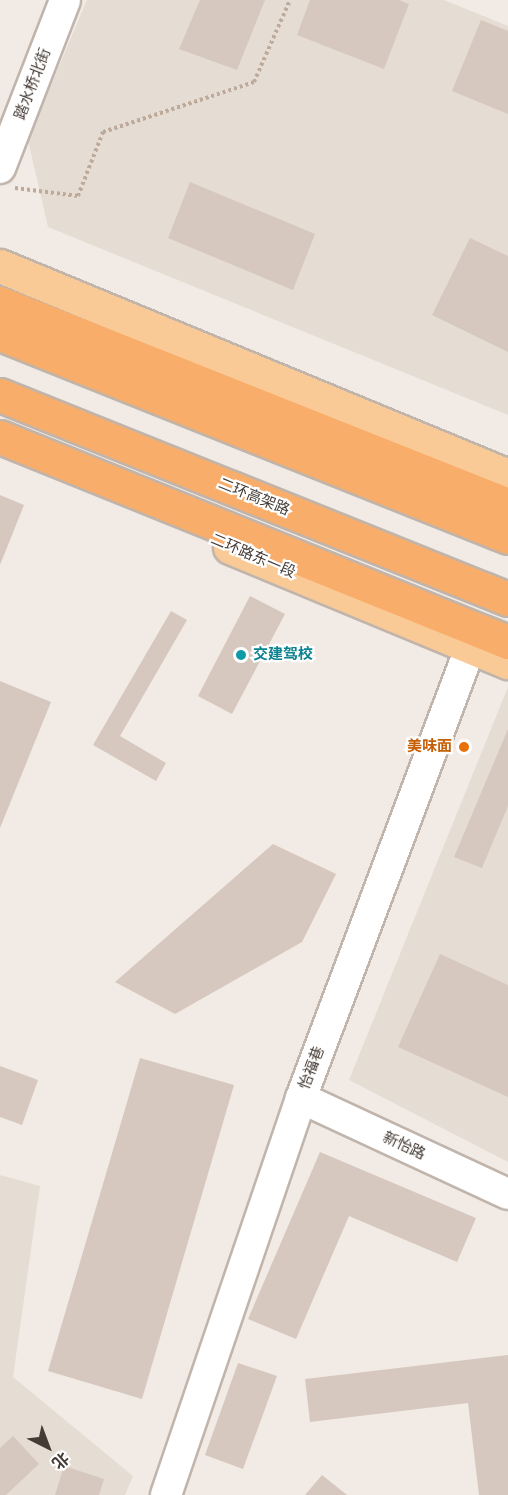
<!DOCTYPE html>
<meta charset="utf-8">
<style>
body{margin:0}
#map{position:relative;width:508px;height:1495px;overflow:hidden;background:#f2ebe5;font-family:"Roboto Condensed","Noto Sans SC",sans-serif}
div>[style]{position:absolute}
.residential>*{inset:0;background:#e5dcd3}
.building>*{inset:0;background:#d6c8be}
.path>*{height:4px;margin-top:-2px;transform-origin:0;background:repeating-linear-gradient(90deg,#beaa9a 0 3px,transparent 0 6px)}
.roads{filter:drop-shadow(2px 0 #c0b4ab) drop-shadow(-2px 0 #c0b4ab) drop-shadow(0 2px #c0b4ab) drop-shadow(0 -2px #c0b4ab)}
.minor>*{height:30px;margin:-15px;padding:0 15px;transform-origin:15px;border-radius:15px;background:#fff}
.major>*{height:33px;margin:-16.5px;padding:0 16.5px;transform-origin:16.5px;border-radius:16.5px;background:#faca96}
.highway>*{height:33px;margin:-16.5px;padding:0 16.5px;transform-origin:16.5px;border-radius:16.5px;background:#f8ad6a}
.dots>*{width:16px;height:16px;translate:-50% -50%;box-sizing:border-box;border:3px solid #fff;border-radius:50%}
span{translate:-50% -50%;white-space:nowrap;text-align:center;line-height:1.15;-webkit-text-stroke:4.5px #fff;paint-order:stroke}
.street-label{font-size:15px;color:#443b35}
.culture-label{font-size:15px;color:#0d838f;font-weight:700}
.left{translate:0 -50%;text-align:left}
.food-label{font-size:15px;color:#c56008;font-weight:700}
.right{translate:-100% -50%;text-align:right}
.north{position:absolute;left:18px;top:1417px;width:60px;height:60px;-webkit-text-stroke:4px #fff;paint-order:stroke;rotate:138deg;font-size:16px;font-weight:700;line-height:24px;text-align:center;color:#443b35}
.north::after{content:'';display:block;margin:auto;width:21px;height:27px;background:#443b35;clip-path:polygon(50% 0,100% 100%,50% 72%,0 100%)}
</style>
<div id="map">
<div class="residential">
<i style="clip-path:polygon(87px 0,444px 0,508px 26px,508px 415px,48px 227px,28px 140px)"></i>
<i style="clip-path:polygon(508px 687px,508px 1162px,349px 1080px)"></i>
<i style="clip-path:polygon(0 1175px,40px 1186px,13px 1377px,133px 1476px,125px 1495px,0 1495px)"></i>
</div>
<div class="building">
<i style="clip-path:polygon(200px 0,265px 0,237px 70px,179px 49px)"></i>
<i style="clip-path:polygon(310px 0,399px 0,409px 4px,384px 69px,297px 35px)"></i>
<i style="clip-path:polygon(481px 20px,508px 31px,508px 114px,452px 91px)"></i>
<i style="clip-path:polygon(190px 182px,315px 234px,293px 290px,168px 238px)"></i>
<i style="clip-path:polygon(470px 238px,508px 256px,508px 352px,432px 315px)"></i>
<i style="clip-path:polygon(0 495px,24px 505px,0 565px)"></i>
<i style="clip-path:polygon(250px 596px,285px 614px,232px 714px,198px 696px)"></i>
<i style="clip-path:polygon(171px 611px,187px 620px,120px 736px,166px 763px,156px 781px,93px 745px)"></i>
<i style="clip-path:polygon(0 681px,51px 702px,0 828px)"></i>
<i style="clip-path:polygon(508px 729px,508px 806px,482px 868px,454px 857px)"></i>
<i style="clip-path:polygon(273px 844px,336px 874px,302px 942px,175px 1014px,115px 982px)"></i>
<i style="clip-path:polygon(440px 954px,508px 985px,508px 1097px,398px 1047px)"></i>
<i style="clip-path:polygon(140px 1058px,234px 1085px,142px 1399px,48px 1371px)"></i>
<i style="clip-path:polygon(0 1066px,38px 1080px,22px 1125px,0 1117px)"></i>
<i style="clip-path:polygon(320px 1152px,476px 1218px,457px 1262px,349px 1216px,296px 1339px,248px 1319px)"></i>
<i style="clip-path:polygon(508px 1355px,508px 1495px,479px 1495px,468px 1403px,310px 1422px,305px 1379px)"></i>
<i style="clip-path:polygon(238px 1363px,277px 1376px,243px 1469px,205px 1455px)"></i>
<i style="clip-path:polygon(13px 1436px,39px 1464px,6px 1495px,0 1495px,0 1448px)"></i>
<i style="clip-path:polygon(64px 1466px,104px 1479px,99px 1495px,55px 1495px)"></i>
<i style="clip-path:polygon(322px 1475px,347px 1495px,305px 1495px)"></i>
</div>
<div class="path">
<i style="left:15px;top:188px;width:64px;rotate:7.2deg"></i>
<i style="left:78px;top:196px;width:69px;rotate:-68.7deg"></i>
<i style="left:103px;top:132px;width:159px;rotate:-18.3deg"></i>
<i style="left:254px;top:82px;width:90px;rotate:-66.3deg"></i>
</div>
<div class="roads">
<div class="minor">
<i style="left:0;top:168px;width:180px;rotate:-68.8deg"></i>
<i style="left:301px;top:1098px;width:228px;rotate:24.9deg"></i>
<i style="left:166px;top:1495px;width:419px;rotate:-71.2deg"></i>
<i style="left:301px;top:1098px;width:483px;rotate:-69.4deg"></i>
</div>
<div class="major">
<i style="left:0;top:266px;width:550px;rotate:22.46deg"></i>
<i style="left:230px;top:547px;width:301px;rotate:22.5deg"></i>
</div>
<div class="highway">
<i style="left:0;top:303px;width:547px;rotate:21.68deg"></i>
<i style="left:0;top:334px;width:547px;rotate:21.78deg"></i>
<i style="left:0;top:395px;width:547px;rotate:21.88deg"></i>
<i style="left:0;top:437px;width:548px;rotate:21.98deg"></i>
</div>
</div>
<div class="dots">
<i style="left:241px;top:655px;background:#0f9aa8"></i>
<i style="left:464px;top:747px;background:#e8710a"></i>
</div>
<div class="street-label">
<span style="left:33px;top:84px;rotate:-69deg">踏水桥北街</span>
<span style="left:254px;top:497px;rotate:22deg">二环高架路</span>
<span style="left:253px;top:556px;rotate:23deg">二环路东一段</span>
<span style="left:312px;top:1068px;rotate:-69deg">怡福巷</span>
<span style="left:404px;top:1146px;rotate:25deg">新怡路</span>
</div>
<div class="culture-label">
<span class="left" style="left:253px;top:655px">交建驾校</span>
</div>
<div class="food-label">
<span class="right" style="left:452px;top:747px">美味面</span>
</div>
<div class="north">北</div>
</div>
